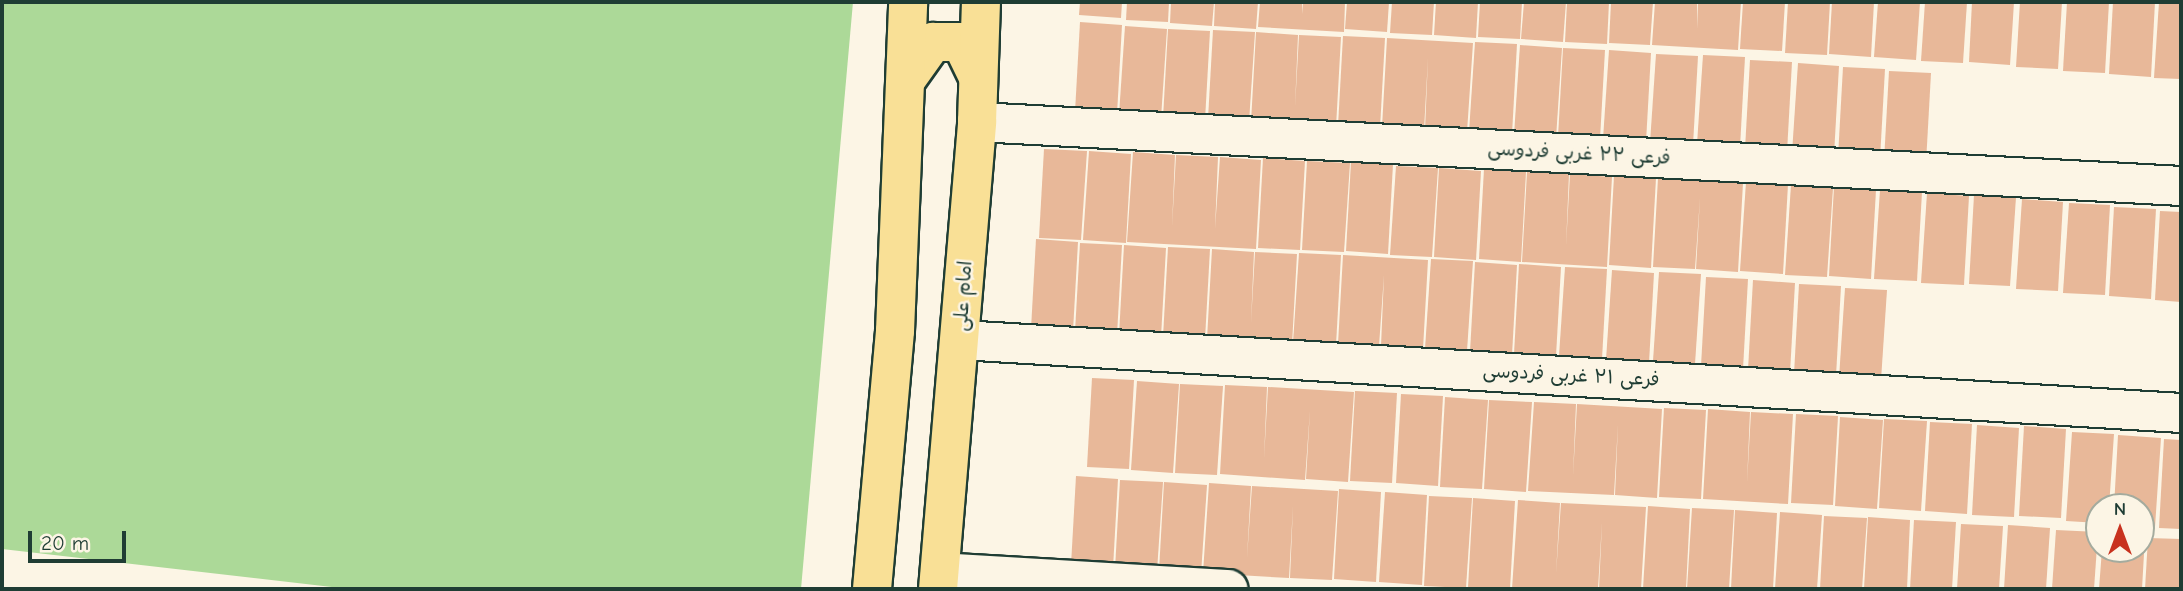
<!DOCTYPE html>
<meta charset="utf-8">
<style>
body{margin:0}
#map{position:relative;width:2183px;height:591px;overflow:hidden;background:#fcf5e5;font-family:"Comic Neue","Playpen Sans Arabic",sans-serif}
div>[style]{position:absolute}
.green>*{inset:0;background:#acd998}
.building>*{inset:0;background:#e8b899}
.roads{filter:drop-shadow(2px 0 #1f3d34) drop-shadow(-2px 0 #1f3d34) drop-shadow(0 2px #1f3d34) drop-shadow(0 -2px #1f3d34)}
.minor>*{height:38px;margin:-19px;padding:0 19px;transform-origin:19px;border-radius:19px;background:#fcf5e5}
.major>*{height:38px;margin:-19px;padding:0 19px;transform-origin:19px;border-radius:19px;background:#f9e096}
span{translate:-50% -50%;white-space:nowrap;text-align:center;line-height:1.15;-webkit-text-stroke:5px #fcf5e5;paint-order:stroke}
.street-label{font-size:19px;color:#1f3d34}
.frame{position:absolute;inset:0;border:4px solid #1f3d34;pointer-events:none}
.north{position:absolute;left:2085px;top:493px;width:70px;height:70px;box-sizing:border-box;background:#fcf5e5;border:2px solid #a4ab9e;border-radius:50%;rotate:0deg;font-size:19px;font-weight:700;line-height:28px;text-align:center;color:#1f3d34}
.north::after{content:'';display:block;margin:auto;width:24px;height:32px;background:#c8321e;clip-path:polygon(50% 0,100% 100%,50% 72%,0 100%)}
.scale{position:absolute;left:28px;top:531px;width:98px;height:32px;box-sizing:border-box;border:4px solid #1f3d34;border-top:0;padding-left:9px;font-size:21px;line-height:24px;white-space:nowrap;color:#1f3d34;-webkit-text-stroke:5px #fcf5e5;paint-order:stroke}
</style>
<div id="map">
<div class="green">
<i style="clip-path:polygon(2px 2px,853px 2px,801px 589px,349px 589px,2px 549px)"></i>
</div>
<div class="building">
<i style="clip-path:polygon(1080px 2px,1122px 2px,1121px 18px,1079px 15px)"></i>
<i style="clip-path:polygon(1127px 2px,1169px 2px,1168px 22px,1126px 20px)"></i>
<i style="clip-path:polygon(1171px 2px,1214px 2px,1212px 26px,1170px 23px)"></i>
<i style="clip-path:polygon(1215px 2px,1258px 2px,1256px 29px,1214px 26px)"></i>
<i style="clip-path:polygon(1260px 2px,1302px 2px,1303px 14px,1303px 2px,1345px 2px,1344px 32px,1258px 27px)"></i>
<i style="clip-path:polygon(1347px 2px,1389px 2px,1387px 32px,1345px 29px)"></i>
<i style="clip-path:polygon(1392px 2px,1434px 2px,1432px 35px,1390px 33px)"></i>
<i style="clip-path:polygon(1436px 2px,1478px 2px,1476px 38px,1434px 35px)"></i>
<i style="clip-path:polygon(1480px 2px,1522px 2px,1520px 39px,1478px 37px)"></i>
<i style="clip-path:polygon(1524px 2px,1566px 2px,1563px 42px,1521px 39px)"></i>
<i style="clip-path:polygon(1567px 2px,1609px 2px,1607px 44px,1565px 42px)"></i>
<i style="clip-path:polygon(1611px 2px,1653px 2px,1650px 45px,1609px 43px)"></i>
<i style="clip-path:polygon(1655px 2px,1697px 2px,1697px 29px,1698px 2px,1741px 2px,1738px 50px,1652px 45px)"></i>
<i style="clip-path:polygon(1743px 2px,1785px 2px,1782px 51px,1740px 49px)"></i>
<i style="clip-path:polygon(1788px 2px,1830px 2px,1827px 55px,1785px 53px)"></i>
<i style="clip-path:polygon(1832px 2px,1874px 2px,1871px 57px,1829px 54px)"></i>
<i style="clip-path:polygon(1878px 2px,1920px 2px,1916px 60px,1874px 57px)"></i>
<i style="clip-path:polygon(1925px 2px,1967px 2px,1963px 63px,1921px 61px)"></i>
<i style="clip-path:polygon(1972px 2px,2014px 2px,2010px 65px,1969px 62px)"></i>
<i style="clip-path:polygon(2020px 2px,2062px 2px,2058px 69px,2016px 67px)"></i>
<i style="clip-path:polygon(2067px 2px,2109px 2px,2105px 73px,2063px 71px)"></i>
<i style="clip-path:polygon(2113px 2px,2155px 2px,2151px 77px,2109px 74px)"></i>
<i style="clip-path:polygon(2159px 2px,2181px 2px,2181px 79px,2154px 78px)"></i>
<i style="clip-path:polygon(1080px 22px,1122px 25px,1117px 114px,1075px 112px)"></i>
<i style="clip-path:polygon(1125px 26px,1167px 29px,1161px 118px,1119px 115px)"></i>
<i style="clip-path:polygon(1168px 29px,1210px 31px,1205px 120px,1163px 118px)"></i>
<i style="clip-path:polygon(1213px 30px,1255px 32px,1249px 122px,1208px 119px)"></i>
<i style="clip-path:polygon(1256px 32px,1298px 35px,1295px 107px,1299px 35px,1341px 37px,1336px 127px,1251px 122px)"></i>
<i style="clip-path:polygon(1343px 36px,1385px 38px,1380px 128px,1338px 126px)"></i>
<i style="clip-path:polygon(1387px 38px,1473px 43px,1467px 132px,1425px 130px,1428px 58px,1424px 130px,1382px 127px)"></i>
<i style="clip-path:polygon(1475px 42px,1517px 44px,1512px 134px,1469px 132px)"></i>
<i style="clip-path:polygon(1520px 45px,1562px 48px,1556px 138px,1514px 135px)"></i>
<i style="clip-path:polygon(1563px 48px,1605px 50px,1600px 139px,1558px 137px)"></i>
<i style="clip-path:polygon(1609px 50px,1651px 53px,1646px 142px,1603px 139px)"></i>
<i style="clip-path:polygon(1656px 54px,1698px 56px,1693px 145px,1650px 143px)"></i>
<i style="clip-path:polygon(1703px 55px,1745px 57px,1740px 147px,1697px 144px)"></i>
<i style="clip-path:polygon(1750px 60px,1792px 62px,1787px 152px,1745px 149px)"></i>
<i style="clip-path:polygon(1798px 63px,1839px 66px,1834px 155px,1792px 153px)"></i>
<i style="clip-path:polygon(1843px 67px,1885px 69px,1880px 159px,1838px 157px)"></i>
<i style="clip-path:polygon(1889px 71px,1931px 73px,1926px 163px,1884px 161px)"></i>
<i style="clip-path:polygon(1044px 149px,1087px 151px,1081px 240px,1039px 238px)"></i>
<i style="clip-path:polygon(1089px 151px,1131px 154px,1126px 243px,1083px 240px)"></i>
<i style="clip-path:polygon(1133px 152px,1175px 155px,1172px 227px,1176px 155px,1218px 157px,1215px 229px,1220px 157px,1261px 160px,1256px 249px,1127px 242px)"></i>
<i style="clip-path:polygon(1263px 158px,1305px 161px,1300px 250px,1258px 248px)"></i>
<i style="clip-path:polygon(1307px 161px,1350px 163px,1344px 252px,1302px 250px)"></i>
<i style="clip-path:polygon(1351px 162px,1393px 164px,1388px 254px,1346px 251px)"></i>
<i style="clip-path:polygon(1396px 166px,1438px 168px,1432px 257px,1390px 255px)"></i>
<i style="clip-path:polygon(1439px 168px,1481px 171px,1476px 260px,1434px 257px)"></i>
<i style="clip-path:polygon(1484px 169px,1526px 172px,1521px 262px,1479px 259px)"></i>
<i style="clip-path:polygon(1527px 172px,1569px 174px,1566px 246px,1570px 174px,1612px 177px,1607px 267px,1522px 262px)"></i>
<i style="clip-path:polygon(1614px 176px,1656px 178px,1651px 268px,1609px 265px)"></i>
<i style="clip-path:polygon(1658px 178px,1743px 183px,1738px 272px,1696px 269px,1700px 198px,1695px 269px,1653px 267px)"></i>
<i style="clip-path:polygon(1746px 182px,1788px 184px,1783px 274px,1740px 271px)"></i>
<i style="clip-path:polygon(1791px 185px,1833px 188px,1827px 277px,1785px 275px)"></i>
<i style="clip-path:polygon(1834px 187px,1876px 190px,1871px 279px,1829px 276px)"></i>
<i style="clip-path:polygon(1880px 190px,1922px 192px,1917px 281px,1874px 279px)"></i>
<i style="clip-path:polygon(1927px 193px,1969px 196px,1964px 285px,1921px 283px)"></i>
<i style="clip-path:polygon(1974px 195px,2016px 197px,2010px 286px,1969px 284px)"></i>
<i style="clip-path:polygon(2022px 199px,2063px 202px,2058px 291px,2016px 289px)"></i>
<i style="clip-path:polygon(2069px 203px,2110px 205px,2105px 295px,2063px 293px)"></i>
<i style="clip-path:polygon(2114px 207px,2156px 209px,2151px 299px,2109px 296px)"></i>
<i style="clip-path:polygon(2160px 211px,2181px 212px,2181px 302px,2155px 300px)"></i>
<i style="clip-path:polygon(1036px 239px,1078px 242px,1073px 331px,1031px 329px)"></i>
<i style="clip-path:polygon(1080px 243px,1122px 245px,1117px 335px,1075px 332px)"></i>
<i style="clip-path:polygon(1124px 245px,1166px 248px,1161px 337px,1119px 335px)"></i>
<i style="clip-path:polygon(1168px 247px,1210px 249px,1205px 339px,1163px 337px)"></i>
<i style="clip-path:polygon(1212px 249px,1254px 252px,1251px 323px,1255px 252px,1297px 254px,1292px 344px,1207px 339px)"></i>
<i style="clip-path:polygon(1299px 253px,1341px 255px,1336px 345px,1293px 343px)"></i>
<i style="clip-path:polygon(1343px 255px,1428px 260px,1423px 349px,1381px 346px,1384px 275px,1379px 346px,1338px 344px)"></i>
<i style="clip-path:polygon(1431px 259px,1473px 261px,1467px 351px,1425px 349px)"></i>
<i style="clip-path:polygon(1475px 262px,1517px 265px,1512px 355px,1470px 352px)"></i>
<i style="clip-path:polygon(1519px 264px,1561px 267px,1556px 356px,1514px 354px)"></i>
<i style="clip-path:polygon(1565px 267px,1607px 269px,1602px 359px,1559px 356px)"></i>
<i style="clip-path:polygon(1612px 270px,1654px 273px,1649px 363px,1606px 360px)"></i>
<i style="clip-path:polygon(1659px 272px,1701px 274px,1695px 364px,1653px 361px)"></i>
<i style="clip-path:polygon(1706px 277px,1748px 279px,1743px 369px,1701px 366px)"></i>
<i style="clip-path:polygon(1753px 280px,1795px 283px,1790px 373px,1748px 370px)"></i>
<i style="clip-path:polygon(1799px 284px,1841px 286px,1836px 376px,1794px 374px)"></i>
<i style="clip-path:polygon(1845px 288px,1887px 290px,1881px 380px,1839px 378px)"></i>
<i style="clip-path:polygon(1092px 378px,1134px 380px,1129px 469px,1087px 467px)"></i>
<i style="clip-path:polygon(1137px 381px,1179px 384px,1173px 473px,1131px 470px)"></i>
<i style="clip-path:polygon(1180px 384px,1223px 386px,1217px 475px,1175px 473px)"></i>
<i style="clip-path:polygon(1225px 385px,1267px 387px,1264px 459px,1268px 387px,1354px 392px,1348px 482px,1306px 479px,1310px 410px,1305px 480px,1220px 474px)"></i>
<i style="clip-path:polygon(1355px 391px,1397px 393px,1392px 483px,1350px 481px)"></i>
<i style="clip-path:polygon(1401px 394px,1443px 396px,1438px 486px,1396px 483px)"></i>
<i style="clip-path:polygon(1445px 397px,1488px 400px,1482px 489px,1440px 487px)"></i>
<i style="clip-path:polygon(1489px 400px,1532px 402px,1526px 492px,1484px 489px)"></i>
<i style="clip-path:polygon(1534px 402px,1576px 404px,1573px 476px,1577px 404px,1662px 409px,1657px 498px,1615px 495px,1618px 424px,1614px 495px,1528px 491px)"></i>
<i style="clip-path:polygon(1664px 408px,1706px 410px,1701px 499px,1659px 497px)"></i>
<i style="clip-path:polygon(1708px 409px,1750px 412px,1747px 483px,1751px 412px,1793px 414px,1788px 504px,1703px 499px)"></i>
<i style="clip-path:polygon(1796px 414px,1838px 416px,1833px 505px,1791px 503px)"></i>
<i style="clip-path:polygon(1840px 417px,1883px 420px,1877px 509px,1835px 506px)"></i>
<i style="clip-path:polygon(1884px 419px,1927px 421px,1921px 511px,1879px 508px)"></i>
<i style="clip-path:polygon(1930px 422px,1972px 424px,1967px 514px,1925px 511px)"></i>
<i style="clip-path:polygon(1977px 425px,2019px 428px,2014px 517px,1972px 515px)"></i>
<i style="clip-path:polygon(2024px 426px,2066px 429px,2061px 518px,2019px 516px)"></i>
<i style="clip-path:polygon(2072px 432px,2114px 434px,2109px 507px,2099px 507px,2099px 523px,2066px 521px)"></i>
<i style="clip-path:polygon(2118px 435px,2161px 438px,2155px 527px,2141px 526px,2141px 507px,2114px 507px)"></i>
<i style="clip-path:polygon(2164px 439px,2181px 440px,2181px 529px,2159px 528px)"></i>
<i style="clip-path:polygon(1076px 476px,1118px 479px,1113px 568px,1071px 565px)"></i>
<i style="clip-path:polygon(1120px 480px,1163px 482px,1157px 571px,1115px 569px)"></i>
<i style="clip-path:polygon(1164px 482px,1207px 485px,1201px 574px,1159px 571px)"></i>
<i style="clip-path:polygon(1209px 483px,1251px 486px,1247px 558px,1252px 486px,1338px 491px,1332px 580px,1290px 578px,1293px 506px,1289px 578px,1203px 573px)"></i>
<i style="clip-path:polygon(1339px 489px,1381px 492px,1376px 582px,1334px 579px)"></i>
<i style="clip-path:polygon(1385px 492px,1427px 495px,1422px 585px,1379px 582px)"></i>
<i style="clip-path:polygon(1429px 496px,1472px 498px,1466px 588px,1424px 586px)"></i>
<i style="clip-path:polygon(1473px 498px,1515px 501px,1510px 589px,1468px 588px)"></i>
<i style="clip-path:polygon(1518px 500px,1560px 503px,1556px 574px,1561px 503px,1646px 507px,1641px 589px,1599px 589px,1602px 522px,1598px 589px,1512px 589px)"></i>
<i style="clip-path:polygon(1648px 506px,1690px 509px,1686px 589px,1643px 589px)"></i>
<i style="clip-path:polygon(1692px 508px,1734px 510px,1729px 589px,1687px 589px)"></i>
<i style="clip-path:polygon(1735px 510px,1777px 513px,1773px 589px,1731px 589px)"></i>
<i style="clip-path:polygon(1780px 512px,1822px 515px,1817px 589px,1775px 589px)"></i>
<i style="clip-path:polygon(1824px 516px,1867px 518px,1862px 589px,1820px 589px)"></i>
<i style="clip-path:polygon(1868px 517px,1910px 520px,1907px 589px,1864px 589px)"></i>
<i style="clip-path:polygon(1914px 520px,1956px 522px,1952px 589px,1910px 589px)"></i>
<i style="clip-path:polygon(1961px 524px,2003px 526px,1999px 589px,1957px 589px)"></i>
<i style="clip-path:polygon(2008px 525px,2050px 528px,2046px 589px,2004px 589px)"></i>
<i style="clip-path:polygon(2056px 530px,2098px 532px,2094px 589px,2052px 589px)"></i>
<i style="clip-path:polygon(2141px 536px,2145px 536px,2142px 589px,2099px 589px,2102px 549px,2141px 549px)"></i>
<i style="clip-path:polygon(2148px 538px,2181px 539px,2181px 589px,2145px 589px)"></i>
</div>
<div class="roads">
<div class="minor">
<i style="left:977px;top:122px;width:1206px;rotate:3.04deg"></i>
<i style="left:960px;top:340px;width:1223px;rotate:3.42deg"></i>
<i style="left:940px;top:572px;width:289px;rotate:3.4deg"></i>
</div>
<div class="major">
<i style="left:906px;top:80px;width:47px;rotate:-54.6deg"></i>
<i style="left:933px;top:42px;width:28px"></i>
<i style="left:961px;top:42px;width:39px;rotate:64deg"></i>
<i style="left:872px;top:589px;width:259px;rotate:-84.9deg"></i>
<i style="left:895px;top:331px;width:329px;rotate:-87.7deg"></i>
<i style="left:938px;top:589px;width:469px;rotate:-85.2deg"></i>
<i style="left:977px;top:122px;width:120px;rotate:-88.1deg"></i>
</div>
</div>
<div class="street-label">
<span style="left:1579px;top:154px;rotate:3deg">فرعی ۲۲ غربی فردوسی</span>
<span style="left:964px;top:296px;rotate:-86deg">امام علی</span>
<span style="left:1571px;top:376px;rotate:3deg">فرعی ۲۱ غربی فردوسی</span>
</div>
<div class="frame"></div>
<div class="north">N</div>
<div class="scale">20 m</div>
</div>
